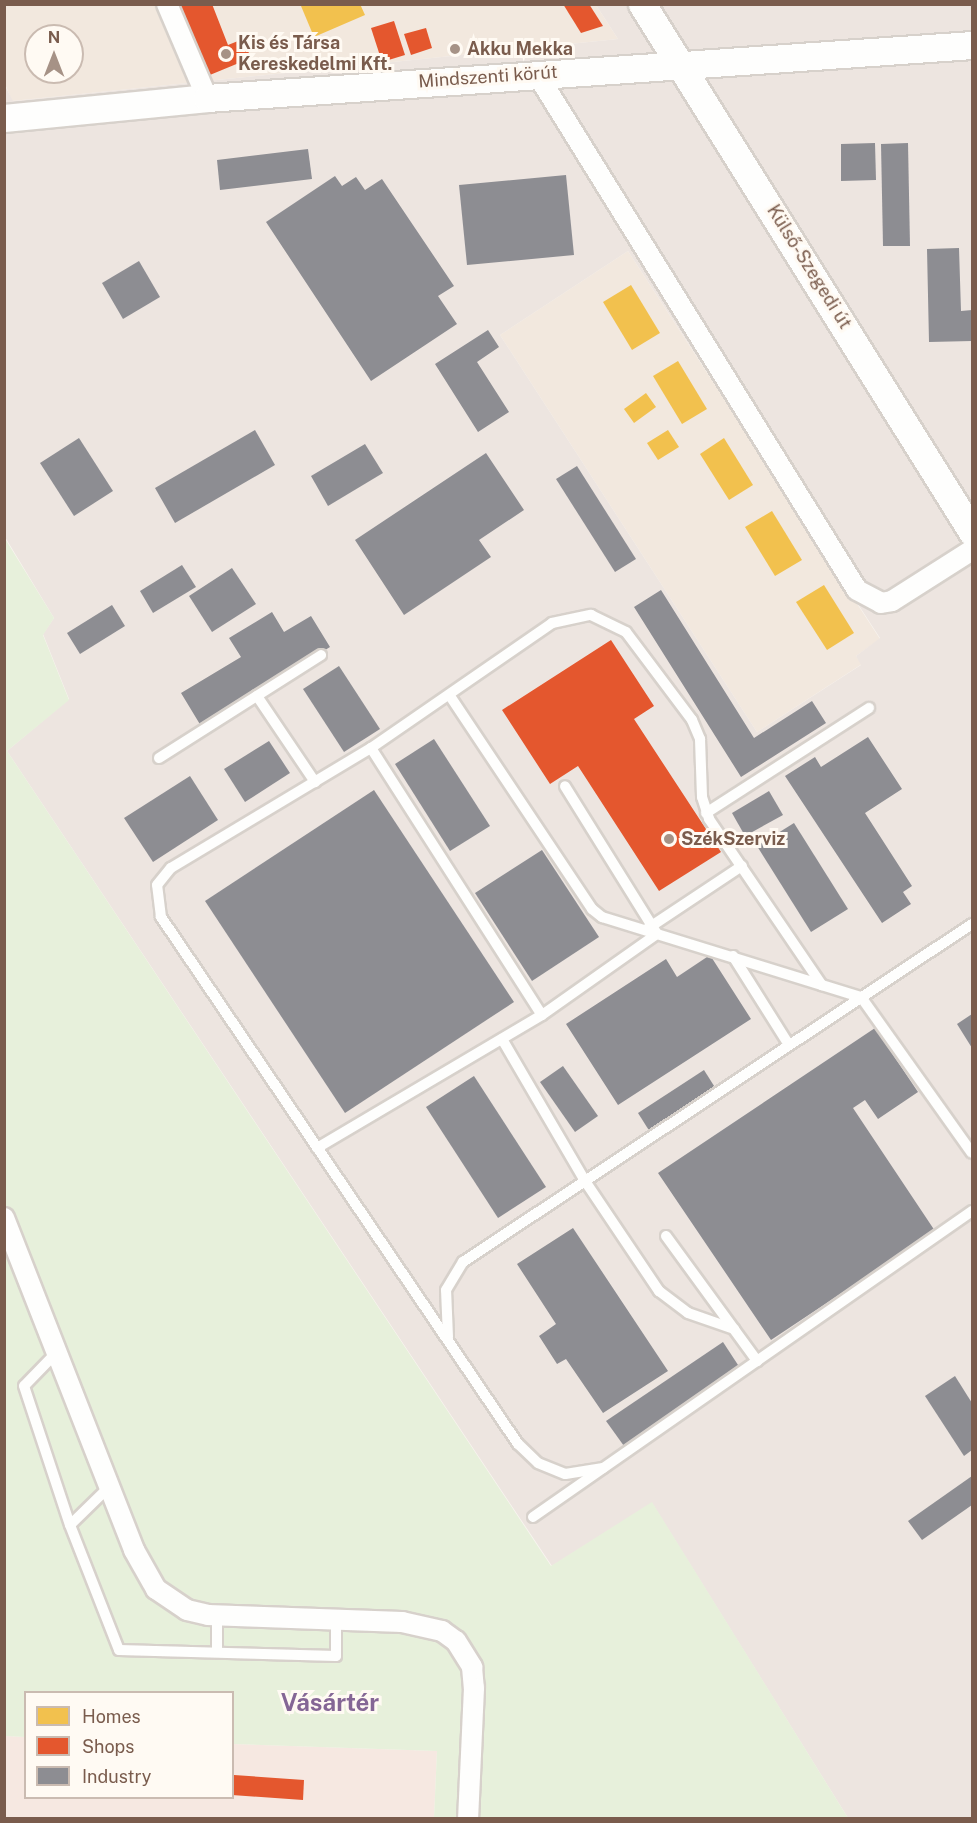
<!DOCTYPE html>
<meta charset="utf-8">
<style>
body{margin:0}
#map{position:relative;width:977px;height:1823px;overflow:hidden;background:#f9f5f0;font-family:"Public Sans",sans-serif}
div>[style]{position:absolute}
.residential>*{inset:0;background:#f2e8de}
.commercial>*{inset:0;background:#f6e8e1}
.industrial>*{inset:0;background:#ede5e0}
.green>*{inset:0;background:#e7f0db}
.homes>*{inset:0;background:#f2c14e}
.shops>*{inset:0;background:#e4572e}
.industry>*{inset:0;background:#8d8d92}
.roads{filter:drop-shadow(2px 0 #d7d1cb) drop-shadow(-2px 0 #d7d1cb) drop-shadow(0 2px #d7d1cb) drop-shadow(0 -2px #d7d1cb)}
.lane>*{height:10px;margin:-5px;padding:0 5px;transform-origin:5px;border-radius:5px;background:#fefefd}
.street>*{height:20px;margin:-10px;padding:0 10px;transform-origin:10px;border-radius:10px;background:#fefefd}
.secondary>*{height:27px;margin:-13.5px;padding:0 13.5px;transform-origin:13.5px;border-radius:13.5px;background:#fefefd}
.dots>*{width:16px;height:16px;translate:-50% -50%;box-sizing:border-box;border:3px solid #fffaf3;border-radius:50%}
span{translate:-50% -50%;white-space:nowrap;text-align:center;line-height:1.15;-webkit-text-stroke:6px #fffaf3;paint-order:stroke}
.poi-label{font-size:18px;color:#7a5c4d;font-weight:700}
.left{translate:0 -50%;text-align:left}
.street-label{font-size:18px;color:#7a5c4d}
.district-label{font-size:24px;color:#846695;font-weight:700}
.frame{position:absolute;inset:0;border:6px solid #7a5c4d;pointer-events:none}
.legend{position:absolute;left:24px;top:1691px;width:210px;height:108px;box-sizing:border-box;background:#fffaf3;border:2px solid #cabbb1;margin:0;padding:8px 10px;list-style:none;font-size:18px;color:#7a5c4d}
.legend li{display:flex;align-items:center;gap:12px;height:30px}
.legend b{width:30px;border:2px solid #cabbb1}
.north{position:absolute;left:24px;top:24px;width:60px;height:60px;box-sizing:border-box;background:#fffaf3;border:2px solid #cabbb1;border-radius:50%;rotate:0deg;font-size:16px;font-weight:700;line-height:24px;text-align:center;color:#7a5c4d}
.north::after{content:'';display:block;margin:auto;width:21px;height:27px;background:#a69286;clip-path:polygon(50% 0,100% 100%,50% 72%,0 100%)}
</style>
<div id="map">
<div class="residential">
<i style="clip-path:polygon(evenodd,4px 5px,596px 5px,618px 39px,12px 101px,5px 84px,4px 5px,36px 36px,72px 36px,72px 72px,36px 72px,36px 36px)"></i>
<i style="clip-path:polygon(628px 251px,880px 639px,856px 656px,862px 664px,757px 732px,500px 335px)"></i>
</div>
<div class="commercial">
<i style="clip-path:polygon(5px 1736px,25px 1737px,26px 1798px,232px 1798px,233px 1744px,437px 1751px,434px 1818px,5px 1818px)"></i>
</div>
<div class="industrial">
<i style="clip-path:polygon(evenodd,596px 5px,972px 5px,972px 1818px,848px 1818px,652px 1503px,552px 1566px,7px 751px,69px 699px,43px 634px,54px 618px,5px 537px,4px 84px,13px 101px,618px 39px,596px 5px,628px 251px,880px 638px,856px 656px,861px 665px,757px 732px,500px 335px,628px 251px)"></i>
</div>
<div class="green">
<i style="clip-path:polygon(4px 537px,54px 618px,43px 635px,69px 700px,7px 751px,551px 1566px,652px 1502px,848px 1818px,434px 1818px,437px 1751px,233px 1744px,232px 1692px,26px 1692px,25px 1737px,5px 1736px)"></i>
</div>
<div class="homes">
<i style="clip-path:polygon(360px 4px,365px 15px,314px 37px,301px 6px)"></i>
<i style="clip-path:polygon(631px 285px,660px 333px,632px 350px,603px 302px)"></i>
<i style="clip-path:polygon(678px 361px,707px 409px,682px 424px,653px 376px)"></i>
<i style="clip-path:polygon(646px 393px,656px 407px,634px 423px,624px 409px)"></i>
<i style="clip-path:polygon(668px 430px,679px 447px,658px 460px,647px 443px)"></i>
<i style="clip-path:polygon(724px 438px,753px 485px,729px 500px,700px 454px)"></i>
<i style="clip-path:polygon(772px 511px,802px 560px,775px 576px,745px 527px)"></i>
<i style="clip-path:polygon(824px 585px,854px 633px,827px 650px,796px 602px)"></i>
</div>
<div class="shops">
<i style="clip-path:polygon(176px 4px,212px 4px,228px 45px,243px 39px,251px 58px,205px 77px)"></i>
<i style="clip-path:polygon(563px 4px,589px 4px,603px 26px,581px 33px)"></i>
<i style="clip-path:polygon(394px 21px,405px 55px,382px 62px,371px 28px)"></i>
<i style="clip-path:polygon(426px 28px,432px 48px,411px 55px,404px 34px)"></i>
<i style="clip-path:polygon(611px 640px,654px 706px,634px 719px,721px 852px,659px 891px,578px 766px,550px 784px,502px 710px)"></i>
<i style="clip-path:polygon(234px 1775px,304px 1780px,303px 1800px,232px 1795px)"></i>
</div>
<div class="industry">
<i style="clip-path:polygon(875px 143px,876px 180px,841px 181px,841px 144px)"></i>
<i style="clip-path:polygon(908px 143px,910px 246px,883px 246px,881px 144px)"></i>
<i style="clip-path:polygon(308px 149px,312px 179px,220px 190px,217px 160px)"></i>
<i style="clip-path:polygon(566px 175px,574px 255px,467px 265px,459px 185px)"></i>
<i style="clip-path:polygon(335px 176px,342px 186px,356px 177px,365px 190px,382px 179px,454px 286px,438px 296px,457px 324px,371px 381px,266px 222px)"></i>
<i style="clip-path:polygon(959px 248px,961px 311px,972px 310px,972px 341px,929px 342px,927px 249px)"></i>
<i style="clip-path:polygon(139px 261px,160px 297px,123px 319px,102px 283px)"></i>
<i style="clip-path:polygon(488px 330px,499px 347px,477px 362px,509px 412px,478px 432px,435px 364px)"></i>
<i style="clip-path:polygon(255px 430px,275px 465px,175px 523px,155px 488px)"></i>
<i style="clip-path:polygon(79px 438px,113px 491px,74px 516px,40px 463px)"></i>
<i style="clip-path:polygon(365px 444px,383px 473px,328px 506px,311px 476px)"></i>
<i style="clip-path:polygon(486px 453px,524px 510px,479px 540px,491px 557px,404px 615px,355px 540px)"></i>
<i style="clip-path:polygon(577px 466px,636px 559px,615px 572px,556px 479px)"></i>
<i style="clip-path:polygon(182px 565px,196px 587px,153px 613px,140px 591px)"></i>
<i style="clip-path:polygon(232px 568px,256px 604px,212px 632px,189px 596px)"></i>
<i style="clip-path:polygon(661px 590px,754px 738px,812px 701px,826px 723px,741px 777px,634px 607px)"></i>
<i style="clip-path:polygon(112px 605px,125px 626px,80px 654px,67px 633px)"></i>
<i style="clip-path:polygon(272px 612px,284px 632px,311px 616px,330px 647px,201px 726px,181px 693px,241px 657px,229px 638px)"></i>
<i style="clip-path:polygon(339px 666px,380px 729px,344px 752px,303px 689px)"></i>
<i style="clip-path:polygon(868px 737px,902px 789px,865px 813px,912px 886px,903px 892px,911px 904px,882px 923px,785px 776px,815px 757px,821px 767px)"></i>
<i style="clip-path:polygon(434px 739px,490px 826px,450px 851px,395px 764px)"></i>
<i style="clip-path:polygon(269px 741px,290px 773px,245px 802px,224px 769px)"></i>
<i style="clip-path:polygon(190px 776px,218px 820px,153px 862px,124px 818px)"></i>
<i style="clip-path:polygon(374px 790px,514px 1002px,345px 1113px,205px 901px)"></i>
<i style="clip-path:polygon(769px 791px,783px 815px,745px 836px,732px 813px)"></i>
<i style="clip-path:polygon(794px 823px,848px 909px,811px 932px,757px 846px)"></i>
<i style="clip-path:polygon(542px 850px,599px 937px,532px 981px,475px 893px)"></i>
<i style="clip-path:polygon(710px 955px,751px 1019px,618px 1105px,566px 1024px,666px 959px,677px 977px)"></i>
<i style="clip-path:polygon(972px 1014px,972px 1048px,957px 1024px)"></i>
<i style="clip-path:polygon(875px 1028px,918px 1092px,878px 1119px,865px 1100px,853px 1108px,935px 1231px,771px 1340px,658px 1173px)"></i>
<i style="clip-path:polygon(563px 1066px,598px 1116px,575px 1132px,540px 1082px)"></i>
<i style="clip-path:polygon(704px 1070px,716px 1089px,650px 1132px,638px 1113px)"></i>
<i style="clip-path:polygon(474px 1076px,546px 1187px,498px 1218px,426px 1107px)"></i>
<i style="clip-path:polygon(573px 1228px,668px 1371px,603px 1413px,566px 1359px,557px 1364px,539px 1336px,556px 1324px,517px 1264px)"></i>
<i style="clip-path:polygon(723px 1342px,740px 1368px,624px 1446px,606px 1421px)"></i>
<i style="clip-path:polygon(955px 1376px,972px 1403px,972px 1450px,964px 1456px,925px 1396px)"></i>
<i style="clip-path:polygon(972px 1476px,972px 1505px,922px 1540px,908px 1521px)"></i>
</div>
<div class="roads">
<div class="lane">
<i style="left:257px;top:696px;width:104px;rotate:56deg"></i>
<i style="left:450px;top:696px;width:256px;rotate:56.3deg"></i>
<i style="left:592px;top:909px;width:13px;rotate:39deg"></i>
<i style="left:602px;top:917px;width:271px;rotate:17.2deg"></i>
<i style="left:861px;top:997px;width:191px;rotate:54.6deg"></i>
<i style="left:371px;top:748px;width:317px;rotate:57.4deg"></i>
<i style="left:159px;top:758px;width:192px;rotate:-32.4deg"></i>
<i style="left:706px;top:813px;width:194px;rotate:-32.8deg"></i>
<i style="left:647px;top:929px;width:114px;rotate:-33.6deg"></i>
<i style="left:733px;top:956px;width:105px;rotate:57.8deg"></i>
<i style="left:502px;top:1039px;width:164px;rotate:59.7deg"></i>
<i style="left:585px;top:1181px;width:133px;rotate:56.1deg"></i>
<i style="left:659px;top:1291px;width:36px;rotate:37deg"></i>
<i style="left:688px;top:1313px;width:49px;rotate:19.2deg"></i>
<i style="left:317px;top:1148px;width:261px;rotate:-30.6deg"></i>
<i style="left:542px;top:1015px;width:141px;rotate:-35.2deg"></i>
<i style="left:657px;top:934px;width:174px;rotate:-121.9deg"></i>
<i style="left:666px;top:1236px;width:155px;rotate:53.9deg"></i>
<i style="left:448px;top:1337px;width:47px;rotate:-92.4deg"></i>
<i style="left:446px;top:1290px;width:33px;rotate:-59deg"></i>
<i style="left:463px;top:1262px;width:611px;rotate:-33.59deg"></i>
<i style="left:57px;top:1352px;width:47px;rotate:134.1deg"></i>
<i style="left:24px;top:1386px;width:146px;rotate:71.7deg"></i>
<i style="left:603px;top:1468px;width:38px;rotate:171deg"></i>
<i style="left:565px;top:1474px;width:29px;rotate:-158deg"></i>
<i style="left:538px;top:1463px;width:28px;rotate:-136deg"></i>
<i style="left:518px;top:1444px;width:637px;rotate:-124.11deg"></i>
<i style="left:161px;top:917px;width:32px;rotate:-97deg"></i>
<i style="left:157px;top:885px;width:22px;rotate:-51deg"></i>
<i style="left:171px;top:868px;width:233px;rotate:-31deg"></i>
<i style="left:371px;top:748px;width:220px;rotate:-34.6deg"></i>
<i style="left:552px;top:623px;width:40px;rotate:-12deg"></i>
<i style="left:591px;top:615px;width:39px;rotate:26deg"></i>
<i style="left:626px;top:632px;width:110px;rotate:53.1deg"></i>
<i style="left:692px;top:720px;width:21px;rotate:67deg"></i>
<i style="left:700px;top:739px;width:58px;rotate:88deg"></i>
<i style="left:702px;top:797px;width:23px;rotate:72deg"></i>
<i style="left:709px;top:819px;width:201px;rotate:55.8deg"></i>
<i style="left:109px;top:1487px;width:54px;rotate:135.7deg"></i>
<i style="left:70px;top:1525px;width:134px;rotate:68.6deg"></i>
<i style="left:119px;top:1650px;width:217px;rotate:1.6deg"></i>
<i style="left:336px;top:1656px;width:35px;rotate:-90deg"></i>
<i style="left:533px;top:1517px;width:535px;rotate:-34.88deg"></i>
<i style="left:217px;top:1615px;width:37px;rotate:90deg"></i>
</div>
<div class="street">
<i style="left:167px;top:4px;width:102px;rotate:66.9deg"></i>
<i style="left:537px;top:74px;width:607px;rotate:58.19deg"></i>
<i style="left:857px;top:590px;width:27px;rotate:28deg"></i>
<i style="left:881px;top:603px;width:11px;rotate:-10deg"></i>
<i style="left:892px;top:601px;width:95px;rotate:-32.5deg"></i>
<i style="left:4px;top:1218px;width:357px;rotate:68.6deg"></i>
<i style="left:134px;top:1550px;width:45px;rotate:60.6deg"></i>
<i style="left:156px;top:1589px;width:37px;rotate:34deg"></i>
<i style="left:187px;top:1610px;width:22px;rotate:13deg"></i>
<i style="left:208px;top:1615px;width:194px;rotate:2.1deg"></i>
<i style="left:402px;top:1622px;width:41px;rotate:12.7deg"></i>
<i style="left:442px;top:1631px;width:17px;rotate:36deg"></i>
<i style="left:456px;top:1641px;width:31px;rotate:58deg"></i>
<i style="left:472px;top:1667px;width:21px;rotate:85deg"></i>
<i style="left:474px;top:1688px;width:130px;rotate:92.6deg"></i>
</div>
<div class="secondary">
<i style="left:642px;top:4px;width:623px;rotate:57.99deg"></i>
<i style="left:4px;top:118px;width:204px;rotate:-5.6deg"></i>
<i style="left:207px;top:98px;width:767px;rotate:-3.96deg"></i>
</div>
</div>
<div class="dots">
<i style="left:455px;top:49px;background:#a69286"></i>
<i style="left:226px;top:54px;background:#a69286"></i>
<i style="left:669px;top:839px;background:#a69286"></i>
</div>
<div class="poi-label">
<span class="left" style="left:238px;top:54px">Kis és Társa<br>Kereskedelmi Kft.</span>
<span class="left" style="left:467px;top:49px">Akku Mekka</span>
<span class="left" style="left:681px;top:839px">SzékSzerviz</span>
</div>
<div class="street-label">
<span style="left:488px;top:77px;rotate:-4deg">Mindszenti körút</span>
<span style="left:809px;top:267px;rotate:58deg">Külső-Szegedi út</span>
</div>
<div class="district-label">
<span style="left:330px;top:1703px">Vásártér</span>
</div>
<div class="frame"></div>
<ul class="legend">
<li><b style="height:16px;background:#f2c14e"></b>Homes</li>
<li><b style="height:16px;background:#e4572e"></b>Shops</li>
<li><b style="height:16px;background:#8d8d92"></b>Industry</li>
</ul>
<div class="north">N</div>
</div>
